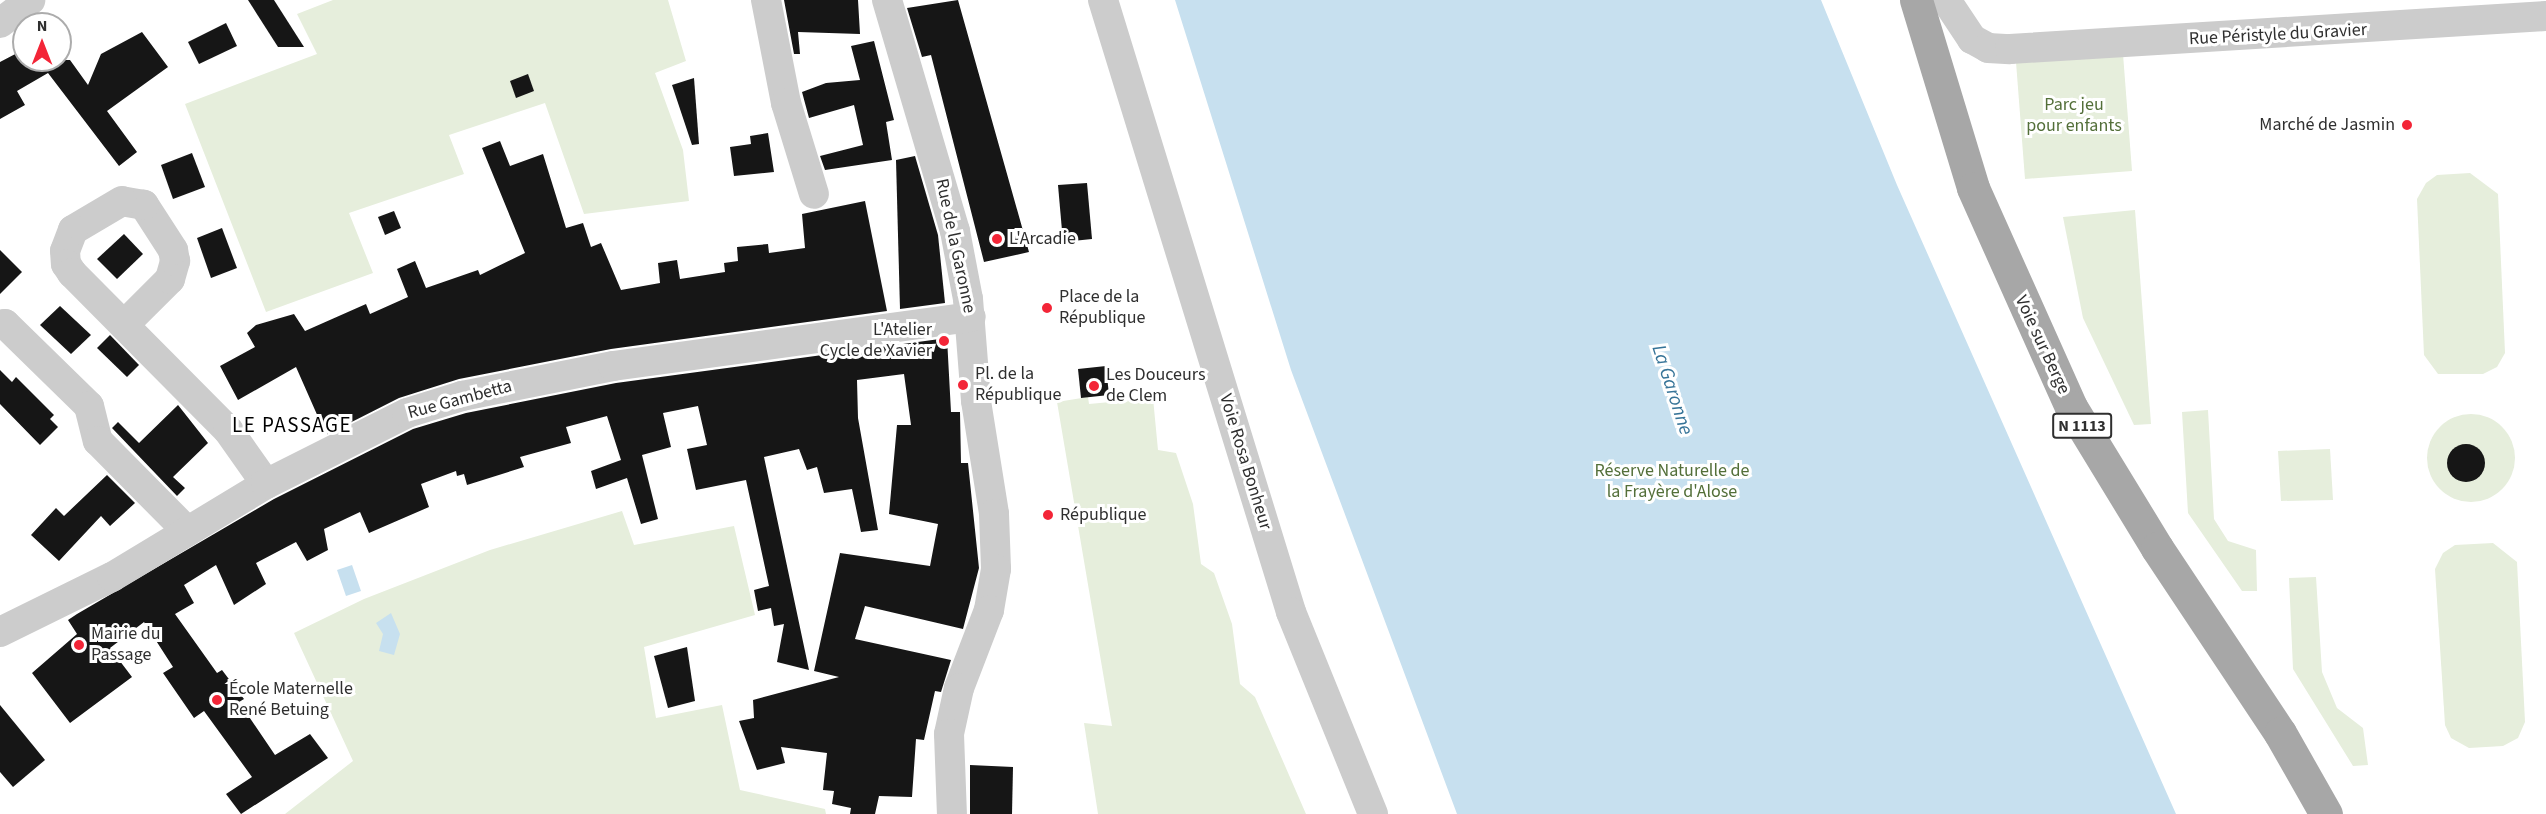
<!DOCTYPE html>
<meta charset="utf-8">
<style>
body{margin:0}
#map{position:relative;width:2546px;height:814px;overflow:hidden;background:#fff;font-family:"Source Sans 3",sans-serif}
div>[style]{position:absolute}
.green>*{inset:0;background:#e6eedc}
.round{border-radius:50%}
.water>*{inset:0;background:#c7e0ef}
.building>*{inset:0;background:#161616}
.minor>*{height:30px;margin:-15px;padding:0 15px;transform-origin:15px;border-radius:15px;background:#ccc}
.major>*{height:33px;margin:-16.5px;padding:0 16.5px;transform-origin:16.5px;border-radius:16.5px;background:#a7a7a7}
.dots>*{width:16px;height:16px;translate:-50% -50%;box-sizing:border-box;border:3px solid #fff;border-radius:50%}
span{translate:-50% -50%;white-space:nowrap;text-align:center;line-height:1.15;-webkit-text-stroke:6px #fff;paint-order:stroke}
.shield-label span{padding:2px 4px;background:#fff;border:2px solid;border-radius:4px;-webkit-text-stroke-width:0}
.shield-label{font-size:16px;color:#2f2f2f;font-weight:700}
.street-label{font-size:18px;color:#2f2f2f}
.park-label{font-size:18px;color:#536f39}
.poi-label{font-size:18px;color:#2f2f2f}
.right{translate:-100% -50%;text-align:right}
.left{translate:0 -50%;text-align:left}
.water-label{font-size:20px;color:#367498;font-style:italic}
.quarter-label{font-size:21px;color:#000;letter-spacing:1.5px}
.north{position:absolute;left:12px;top:12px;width:60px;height:60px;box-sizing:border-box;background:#fff;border:2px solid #acacac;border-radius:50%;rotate:0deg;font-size:16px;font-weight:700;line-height:24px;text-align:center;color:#2f2f2f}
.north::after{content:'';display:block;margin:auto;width:21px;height:27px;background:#f32537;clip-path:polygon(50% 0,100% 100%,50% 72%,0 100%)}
</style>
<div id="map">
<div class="green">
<i style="clip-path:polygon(333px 0,668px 0,686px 61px,655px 73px,683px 150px,689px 201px,584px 214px,545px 103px,449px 135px,464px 174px,349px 213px,373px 273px,266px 312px,185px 104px,317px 54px,297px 14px)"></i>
<i style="clip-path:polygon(2123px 54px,2132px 171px,2025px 179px,2016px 62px)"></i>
<i style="clip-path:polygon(2470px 173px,2498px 194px,2505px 353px,2497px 367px,2483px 374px,2438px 374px,2424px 355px,2417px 199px,2426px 183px,2437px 175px)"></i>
<i style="clip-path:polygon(2135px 210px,2151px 424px,2134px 425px,2083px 318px,2063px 217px)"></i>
<i style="clip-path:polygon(1088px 397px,1089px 404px,1153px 398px,1158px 450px,1176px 453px,1193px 504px,1201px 564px,1214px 573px,1232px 624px,1240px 684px,1255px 697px,1306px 814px,1098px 814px,1084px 723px,1112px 726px,1057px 402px)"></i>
<i style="clip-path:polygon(2208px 410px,2214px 519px,2228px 541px,2256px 550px,2257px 591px,2242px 591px,2188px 513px,2182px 412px)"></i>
<i class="round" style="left:2427px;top:414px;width:88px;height:88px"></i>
<i style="clip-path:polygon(2330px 449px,2333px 500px,2281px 501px,2278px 451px)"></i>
<i style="clip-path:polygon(622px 511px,634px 545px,734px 526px,755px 615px,644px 647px,656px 718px,722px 705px,740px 790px,825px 809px,826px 814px,285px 814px,353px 761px,294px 633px,364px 599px,490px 550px)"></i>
<i style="clip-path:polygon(2493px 543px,2517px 562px,2525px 722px,2518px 738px,2503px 746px,2469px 748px,2451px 738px,2445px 725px,2435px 569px,2443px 553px,2455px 545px)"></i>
<i style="clip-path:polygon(2316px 577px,2322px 672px,2337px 708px,2363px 728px,2368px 765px,2353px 766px,2293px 669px,2289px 578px)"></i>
</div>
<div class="water">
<i style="clip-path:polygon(1175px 0,1821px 0,1897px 185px,2176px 814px,1457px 814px,1291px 370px)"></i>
<i style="clip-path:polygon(352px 565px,361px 591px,346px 596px,337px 570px)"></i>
<i style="clip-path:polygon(391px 613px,400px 634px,394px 655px,379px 651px,383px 634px,376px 623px)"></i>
</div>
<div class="building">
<i style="clip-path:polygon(248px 0,274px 0,304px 47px,278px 47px)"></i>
<i style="clip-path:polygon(784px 0,858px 0,860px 34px,798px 32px,800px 54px,794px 54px)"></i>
<i style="clip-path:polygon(958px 0,1029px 252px,984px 262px,931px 55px,922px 57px,907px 8px)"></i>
<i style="clip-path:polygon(226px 23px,237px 46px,199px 64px,188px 42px)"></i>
<i style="clip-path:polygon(142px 32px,168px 67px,107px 111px,137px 152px,119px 166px,48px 73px,17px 91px,25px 105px,0 119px,0 62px,21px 51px,24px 60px,70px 60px,88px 85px,101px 54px)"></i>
<i style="clip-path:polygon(874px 41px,894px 120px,886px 122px,892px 160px,825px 170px,820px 156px,863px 145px,854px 105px,809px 118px,802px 92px,826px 83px,860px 80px,851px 46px)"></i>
<i style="clip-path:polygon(528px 74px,534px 91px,516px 98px,510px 81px)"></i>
<i style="clip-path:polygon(694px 78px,699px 144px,692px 145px,672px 85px)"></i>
<i style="clip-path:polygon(768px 133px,774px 172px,734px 176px,730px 147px,751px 144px,750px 136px)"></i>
<i style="clip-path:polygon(500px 141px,510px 166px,543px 154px,566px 228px,583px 223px,591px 247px,601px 243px,621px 290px,660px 283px,658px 263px,677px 260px,680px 279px,725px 272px,724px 263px,738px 261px,737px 247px,768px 244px,769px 253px,805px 248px,802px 214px,865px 201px,887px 311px,611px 349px,459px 379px,399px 398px,326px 435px,296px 367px,238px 400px,220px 366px,255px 347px,247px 333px,256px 325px,294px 314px,305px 331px,366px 304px,370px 314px,408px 297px,397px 269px,415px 261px,426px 288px,478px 270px,480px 275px,525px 253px,482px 148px)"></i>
<i style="clip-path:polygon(192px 153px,205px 187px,173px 199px,161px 165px)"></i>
<i style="clip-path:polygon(915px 156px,938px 235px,945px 303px,900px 309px,896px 160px)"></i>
<i style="clip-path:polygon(1087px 183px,1092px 239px,1063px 242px,1058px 185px)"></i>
<i style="clip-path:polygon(394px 211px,401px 228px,385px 235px,378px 217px)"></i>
<i style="clip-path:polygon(222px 228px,237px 268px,211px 278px,197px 238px)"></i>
<i style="clip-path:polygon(124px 234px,143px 254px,117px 279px,97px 259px)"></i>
<i style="clip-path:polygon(0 250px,22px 272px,0 294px)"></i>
<i style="clip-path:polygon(60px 306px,91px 335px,71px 354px,40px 325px)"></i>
<i style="clip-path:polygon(110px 335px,139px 365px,127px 377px,97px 348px)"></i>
<i style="clip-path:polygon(947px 338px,951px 412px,960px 412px,961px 463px,968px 463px,979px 568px,963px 629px,865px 606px,855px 639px,951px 660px,941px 692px,935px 691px,924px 740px,916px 739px,912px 797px,879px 796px,875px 814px,850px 814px,851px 808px,832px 804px,834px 791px,823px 790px,827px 753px,781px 747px,785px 763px,757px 770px,739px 721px,754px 718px,753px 700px,839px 677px,814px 671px,840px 553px,930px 566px,938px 524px,889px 514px,897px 425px,911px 425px,904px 374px,857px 380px,858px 418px,878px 530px,861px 532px,852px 489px,824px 493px,817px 467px,807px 470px,799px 449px,764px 457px,809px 670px,777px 662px,784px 624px,774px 626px,771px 608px,758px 611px,754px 590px,769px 586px,746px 480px,696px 490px,687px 449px,707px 445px,698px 406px,663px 413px,671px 447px,642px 455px,658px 519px,641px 524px,627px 478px,596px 489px,591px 471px,621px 460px,607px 416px,566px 427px,571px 443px,520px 457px,524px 467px,467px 485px,464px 474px,457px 476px,456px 471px,421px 484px,429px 507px,369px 533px,360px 512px,324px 529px,328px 550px,307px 561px,296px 542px,256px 563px,266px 584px,234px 605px,216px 565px,184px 585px,194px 603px,175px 614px,217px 673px,222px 670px,244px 699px,239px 702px,275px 755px,310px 734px,328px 758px,241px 814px,226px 794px,252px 777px,204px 711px,194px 718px,163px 673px,173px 667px,144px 622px,110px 648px,132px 677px,70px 723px,32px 673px,77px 634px,68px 620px,77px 614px,274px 499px,413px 429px,466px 413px,616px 383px)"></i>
<i style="clip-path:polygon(1106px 366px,1109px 395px,1081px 398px,1078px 369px)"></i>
<i style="clip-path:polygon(0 370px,12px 382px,16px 377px,54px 415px,50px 419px,58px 427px,40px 445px,0 404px)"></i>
<i style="clip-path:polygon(178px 405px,208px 443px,173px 477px,185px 488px,177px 496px,112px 428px,118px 422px,139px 443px)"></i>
<i class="round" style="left:2447px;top:444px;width:38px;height:38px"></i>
<i style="clip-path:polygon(107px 475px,135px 503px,110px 526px,101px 516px,59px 561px,31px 535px,56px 508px,64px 516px)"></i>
<i style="clip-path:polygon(687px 647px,695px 701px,668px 708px,654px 656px)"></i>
<i style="clip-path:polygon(0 705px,45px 760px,13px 787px,0 772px)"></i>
<i style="clip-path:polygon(970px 765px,1013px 767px,1012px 814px,970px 814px)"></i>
</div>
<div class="minor">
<i style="left:766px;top:0;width:105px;rotate:79deg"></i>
<i style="left:786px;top:103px;width:95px;rotate:72.9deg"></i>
<i style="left:887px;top:0;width:241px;rotate:73.6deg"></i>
<i style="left:955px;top:231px;width:69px;rotate:79.2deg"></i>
<i style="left:968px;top:299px;width:102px;rotate:85.5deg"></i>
<i style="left:976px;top:401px;width:114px;rotate:80.9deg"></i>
<i style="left:994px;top:514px;width:55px;rotate:87.9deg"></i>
<i style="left:996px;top:569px;width:42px;rotate:99.7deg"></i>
<i style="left:989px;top:610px;width:84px;rotate:111deg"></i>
<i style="left:959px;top:688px;width:47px;rotate:102.3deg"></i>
<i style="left:949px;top:734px;width:80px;rotate:87.9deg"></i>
<i style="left:1103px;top:0;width:640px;rotate:72.92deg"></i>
<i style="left:1291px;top:612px;width:218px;rotate:67.9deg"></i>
<i style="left:1946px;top:0;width:47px;rotate:56.3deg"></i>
<i style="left:1972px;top:39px;width:18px;rotate:29deg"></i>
<i style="left:1988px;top:48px;width:22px;rotate:3deg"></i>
<i style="left:2010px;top:49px;width:537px;rotate:-3.52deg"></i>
<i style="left:0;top:23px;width:38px;rotate:-37deg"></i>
<i style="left:0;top:325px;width:5px;rotate:-11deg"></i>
<i style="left:5px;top:324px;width:117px;rotate:44.3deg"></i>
<i style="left:89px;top:406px;width:36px;rotate:76deg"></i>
<i style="left:98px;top:441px;width:127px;rotate:45.3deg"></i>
<i style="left:124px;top:325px;width:65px;rotate:-45deg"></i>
<i style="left:170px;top:279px;width:19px;rotate:-74deg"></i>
<i style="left:175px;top:261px;width:11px;rotate:-100deg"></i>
<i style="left:173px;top:250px;width:54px;rotate:-122.8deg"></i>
<i style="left:144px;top:205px;width:22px;rotate:-170deg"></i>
<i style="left:122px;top:201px;width:57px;rotate:149.4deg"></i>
<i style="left:73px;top:230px;width:22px;rotate:111deg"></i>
<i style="left:65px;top:251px;width:13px;rotate:86deg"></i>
<i style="left:66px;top:264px;width:11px;rotate:56deg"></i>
<i style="left:72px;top:273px;width:221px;rotate:45.2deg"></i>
<i style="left:228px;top:430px;width:66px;rotate:54.9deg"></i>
<i style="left:0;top:632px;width:125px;rotate:-26.2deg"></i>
<i style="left:112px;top:577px;width:180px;rotate:-31.1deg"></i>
<i style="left:266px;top:484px;width:158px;rotate:-26.7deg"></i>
<i style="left:407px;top:413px;width:58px;rotate:-17.2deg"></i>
<i style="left:462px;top:396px;width:154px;rotate:-11.2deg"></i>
<i style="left:613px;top:366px;width:361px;rotate:-7.8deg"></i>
</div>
<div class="major">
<i style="left:1916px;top:0;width:196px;rotate:73.1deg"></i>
<i style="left:1973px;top:188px;width:240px;rotate:65.9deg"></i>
<i style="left:2071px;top:407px;width:165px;rotate:58.6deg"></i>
<i style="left:2157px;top:548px;width:222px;rotate:56.4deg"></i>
<i style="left:2280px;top:733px;width:93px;rotate:60.4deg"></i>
</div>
<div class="dots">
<i style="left:2407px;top:125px;background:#f32537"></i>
<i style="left:997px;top:239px;background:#f32537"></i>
<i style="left:1047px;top:308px;background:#f32537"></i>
<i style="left:944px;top:341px;background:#f32537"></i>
<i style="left:963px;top:385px;background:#f32537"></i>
<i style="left:1094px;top:386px;background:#f32537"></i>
<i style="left:1048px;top:515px;background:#f32537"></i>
<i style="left:79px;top:645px;background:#f32537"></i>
<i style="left:217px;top:700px;background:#f32537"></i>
</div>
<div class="shield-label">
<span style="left:2082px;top:426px">N 1113</span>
</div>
<div class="street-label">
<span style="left:2278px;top:35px;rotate:-3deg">Rue Péristyle du Gravier</span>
<span style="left:955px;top:246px;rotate:78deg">Rue de la Garonne</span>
<span style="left:2042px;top:345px;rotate:65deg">Voie sur Berge</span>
<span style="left:460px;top:400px;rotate:-15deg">Rue Gambetta</span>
<span style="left:1245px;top:462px;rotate:73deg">Voie Rosa Bonheur</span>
</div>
<div class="park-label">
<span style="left:2074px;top:116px">Parc jeu<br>pour enfants</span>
<span style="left:1672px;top:482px">Réserve Naturelle de<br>la Frayère d'Alose</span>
</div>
<div class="poi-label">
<span class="right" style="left:2395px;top:125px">Marché de Jasmin</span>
<span class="left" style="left:1009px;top:239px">L'Arcadie</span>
<span class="left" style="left:1059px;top:308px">Place de la<br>République</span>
<span class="right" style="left:932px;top:341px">L'Atelier<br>Cycle de Xavier</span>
<span class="left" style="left:975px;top:385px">Pl. de la<br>République</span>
<span class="left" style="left:1106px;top:386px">Les Douceurs<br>de Clem</span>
<span class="left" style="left:1060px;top:515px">République</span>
<span class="left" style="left:91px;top:645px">Mairie du<br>Passage</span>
<span class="left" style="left:229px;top:700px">École Maternelle<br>René Betuing</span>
</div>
<div class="water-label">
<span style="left:1672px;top:390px;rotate:72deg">La Garonne</span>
</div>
<div class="quarter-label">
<span style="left:292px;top:425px">LE PASSAGE</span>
</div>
<div class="north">N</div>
</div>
